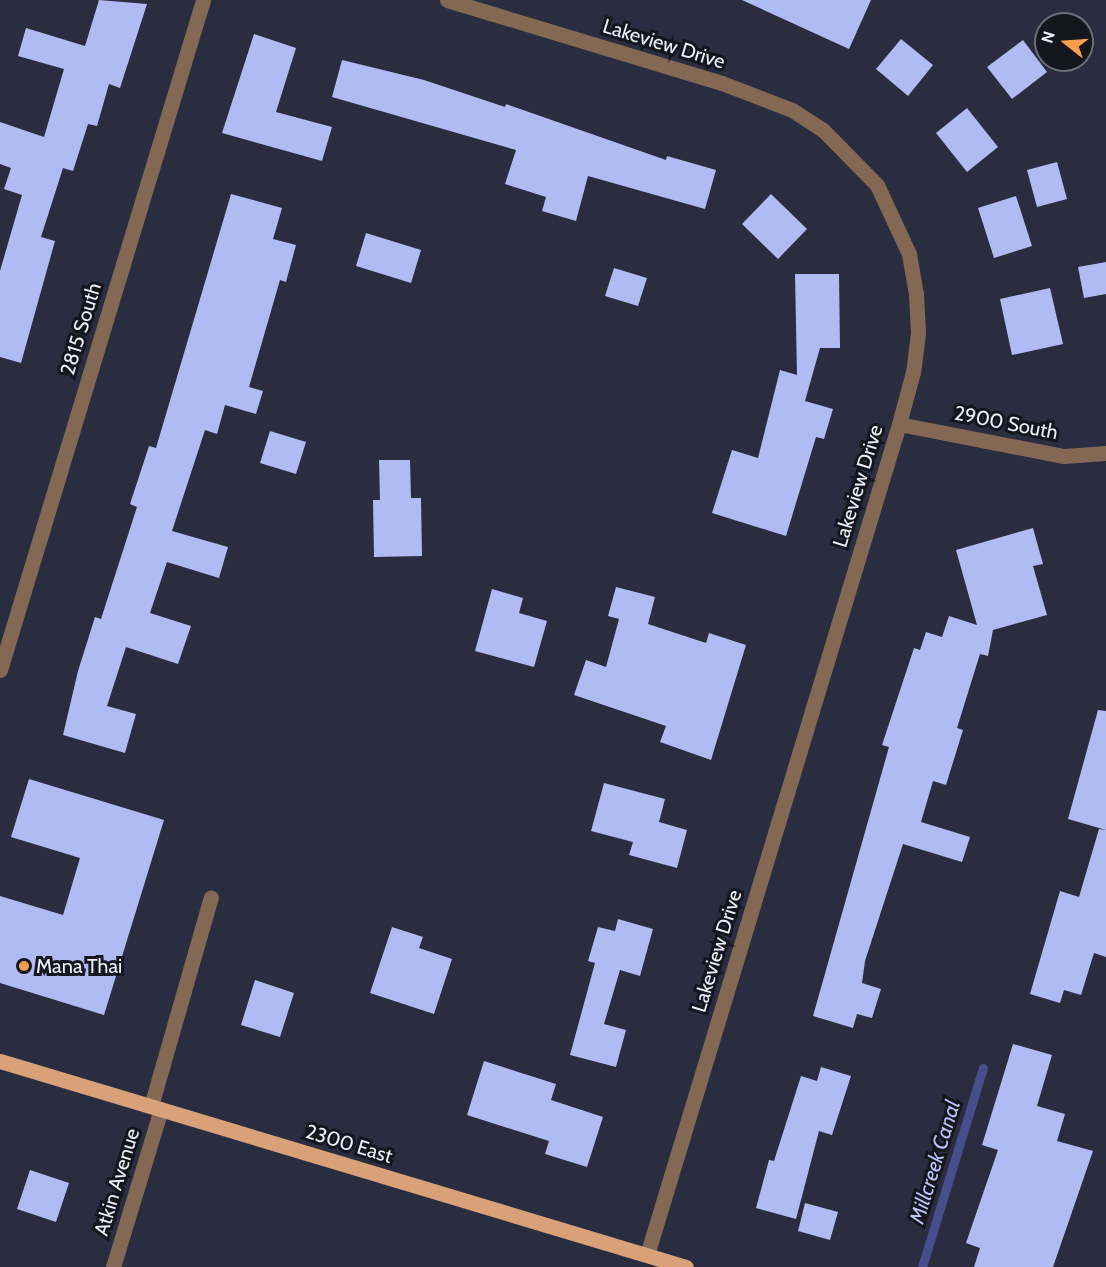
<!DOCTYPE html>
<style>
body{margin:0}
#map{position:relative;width:1106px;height:1267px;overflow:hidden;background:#2a2d40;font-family:Cabin,sans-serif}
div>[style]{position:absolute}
.stream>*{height:9px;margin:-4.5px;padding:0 4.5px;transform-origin:4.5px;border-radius:4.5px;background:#474e8c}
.building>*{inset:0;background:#b1bbf3}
.minor>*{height:15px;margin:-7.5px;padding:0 7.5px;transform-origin:7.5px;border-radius:7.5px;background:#836854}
.major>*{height:15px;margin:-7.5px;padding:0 7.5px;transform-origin:7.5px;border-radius:7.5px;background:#d8a178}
.dots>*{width:16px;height:16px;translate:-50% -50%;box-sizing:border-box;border:3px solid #14161e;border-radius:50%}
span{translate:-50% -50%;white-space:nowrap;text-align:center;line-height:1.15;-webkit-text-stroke:6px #14161e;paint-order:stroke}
.street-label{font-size:20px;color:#edeffc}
.poi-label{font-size:20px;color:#edeffc}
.left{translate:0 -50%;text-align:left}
.water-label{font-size:21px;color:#bbc5fc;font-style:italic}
.north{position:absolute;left:1034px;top:12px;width:60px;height:60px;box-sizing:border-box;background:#14161e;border:2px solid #6b6d77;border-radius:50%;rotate:287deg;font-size:16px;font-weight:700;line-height:24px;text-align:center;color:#edeffc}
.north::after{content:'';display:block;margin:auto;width:21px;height:27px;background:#fb9e51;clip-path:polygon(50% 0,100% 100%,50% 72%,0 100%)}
</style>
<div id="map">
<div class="stream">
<i style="left:922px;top:1267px;width:208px;rotate:-73deg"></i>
</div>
<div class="building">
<i style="clip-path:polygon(99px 0,147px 4px,120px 88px,109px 84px,97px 126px,88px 124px,73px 171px,63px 168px,41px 237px,55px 241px,21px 363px,0 357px,0 271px,22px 195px,4px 189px,11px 168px,0 164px,0 122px,44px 137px,64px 69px,18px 56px,26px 28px,85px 46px)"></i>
<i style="clip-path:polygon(742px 0,871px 0,849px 49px)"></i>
<i style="clip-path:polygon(254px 34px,296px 48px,276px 112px,332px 127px,322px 161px,222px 133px)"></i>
<i style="clip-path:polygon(901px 39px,933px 65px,908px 96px,876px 69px)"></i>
<i style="clip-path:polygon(1023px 40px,1047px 72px,1012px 99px,987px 67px)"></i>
<i style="clip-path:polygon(342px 60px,424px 80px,505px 107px,506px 104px,666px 160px,667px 156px,716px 170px,705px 209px,588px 176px,576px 221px,542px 211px,546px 197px,505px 184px,516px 150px,332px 97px)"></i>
<i style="clip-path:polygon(967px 108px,998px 147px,967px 172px,936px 133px)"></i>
<i style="clip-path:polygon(1057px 162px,1067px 199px,1037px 207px,1027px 170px)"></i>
<i style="clip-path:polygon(231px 194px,282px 208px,273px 239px,296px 245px,286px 282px,280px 280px,249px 387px,263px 391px,256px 414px,225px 405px,217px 434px,205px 430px,172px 531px,228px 547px,219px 578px,167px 562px,150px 613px,191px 626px,178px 664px,126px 647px,107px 706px,136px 714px,125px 753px,63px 735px,78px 671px,95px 617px,101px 619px,137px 507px,130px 504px,149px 446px,156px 448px)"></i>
<i style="clip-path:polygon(771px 194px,807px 229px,778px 259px,742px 224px)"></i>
<i style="clip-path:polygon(1016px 196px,1032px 246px,994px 258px,978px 208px)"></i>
<i style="clip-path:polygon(366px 233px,421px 250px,411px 283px,356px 266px)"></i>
<i style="clip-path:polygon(1106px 262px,1106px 294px,1084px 298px,1078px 267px)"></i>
<i style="clip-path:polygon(614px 268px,647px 278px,638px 306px,605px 296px)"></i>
<i style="clip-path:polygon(795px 274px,839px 274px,840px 348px,820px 348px,805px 401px,833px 409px,824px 439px,816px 437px,786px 536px,712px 513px,732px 450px,758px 458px,780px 370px,797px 375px)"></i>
<i style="clip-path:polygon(1050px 288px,1063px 344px,1012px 355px,1000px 299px)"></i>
<i style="clip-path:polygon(270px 431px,306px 442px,296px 474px,260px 463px)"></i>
<i style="clip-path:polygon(379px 460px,410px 460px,411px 498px,421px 498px,422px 556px,374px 557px,373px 500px,380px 500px)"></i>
<i style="clip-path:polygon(1033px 528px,1043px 564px,1033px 566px,1047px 615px,993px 630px,988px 656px,980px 654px,957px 728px,963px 730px,946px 785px,933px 781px,921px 822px,970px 837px,962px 862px,903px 844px,865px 961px,862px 983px,881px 989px,872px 1018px,857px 1014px,853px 1028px,813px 1016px,889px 747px,882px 745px,914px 648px,920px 650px,926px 632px,942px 637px,949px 616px,977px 625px,956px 550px)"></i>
<i style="clip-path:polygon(616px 587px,655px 597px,648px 624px,706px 643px,709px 633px,746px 645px,711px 760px,660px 742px,666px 726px,574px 695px,586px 660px,606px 667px,619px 619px,608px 616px)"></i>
<i style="clip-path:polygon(492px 589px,523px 598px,519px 613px,547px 621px,534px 667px,475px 651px)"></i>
<i style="clip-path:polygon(1098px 710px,1106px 711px,1106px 830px,1068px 819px)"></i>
<i style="clip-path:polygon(29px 779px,164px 820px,104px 1015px,0 983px,0 896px,63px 915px,80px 858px,11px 837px)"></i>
<i style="clip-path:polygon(604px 783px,665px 799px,659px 822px,687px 830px,677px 868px,629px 855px,633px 842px,591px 831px)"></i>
<i style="clip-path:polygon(1099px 829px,1106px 830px,1106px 957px,1094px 953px,1081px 995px,1064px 990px,1060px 1003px,1030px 994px,1060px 891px,1079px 897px)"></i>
<i style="clip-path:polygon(618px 919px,653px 929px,640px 976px,620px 970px,604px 1024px,626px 1030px,616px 1067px,570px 1055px,595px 963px,588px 961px,598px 927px,615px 931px)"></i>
<i style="clip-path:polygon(392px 927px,423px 937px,419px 948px,452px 959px,434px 1014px,370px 993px)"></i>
<i style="clip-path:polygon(255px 980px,294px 993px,280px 1037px,241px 1025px)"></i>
<i style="clip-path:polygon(1013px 1044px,1052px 1055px,1037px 1106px,1065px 1114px,1057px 1141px,1093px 1151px,1053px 1267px,974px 1267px,980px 1248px,966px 1243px,998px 1150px,982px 1145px)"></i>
<i style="clip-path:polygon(484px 1061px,556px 1084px,551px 1100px,603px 1117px,587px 1167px,545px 1154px,549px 1141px,467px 1115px)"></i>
<i style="clip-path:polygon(821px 1067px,851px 1076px,832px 1135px,819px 1131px,796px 1219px,756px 1208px,769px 1160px,774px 1161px,801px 1076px,817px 1081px)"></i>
<i style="clip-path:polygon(30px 1170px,69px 1183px,56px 1222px,17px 1209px)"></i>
<i style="clip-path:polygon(805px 1203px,838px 1212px,830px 1240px,798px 1231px)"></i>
</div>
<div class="minor">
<i style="left:447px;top:0;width:287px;rotate:16.8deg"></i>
<i style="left:722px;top:83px;width:75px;rotate:21.1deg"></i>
<i style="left:792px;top:110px;width:37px;rotate:33deg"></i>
<i style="left:823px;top:130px;width:77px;rotate:45.5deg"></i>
<i style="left:877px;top:185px;width:76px;rotate:65.1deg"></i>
<i style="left:909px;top:254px;width:41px;rotate:80.1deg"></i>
<i style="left:916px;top:294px;width:39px;rotate:87deg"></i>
<i style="left:918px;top:333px;width:39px;rotate:97deg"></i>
<i style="left:913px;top:372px;width:54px;rotate:105.1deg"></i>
<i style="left:899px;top:424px;width:868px;rotate:106.87deg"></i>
<i style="left:899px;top:424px;width:168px;rotate:11deg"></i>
<i style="left:1064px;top:456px;width:42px;rotate:-4.1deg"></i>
<i style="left:0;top:670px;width:700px;rotate:-73.14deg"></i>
<i style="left:151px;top:1106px;width:217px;rotate:-74deg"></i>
<i style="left:113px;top:1267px;width:165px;rotate:-73.1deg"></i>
</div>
<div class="major">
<i style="left:0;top:1061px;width:716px;rotate:16.71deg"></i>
</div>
<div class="dots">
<i style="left:24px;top:966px;background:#fb9e51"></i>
</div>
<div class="street-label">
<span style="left:664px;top:44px;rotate:17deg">Lakeview Drive</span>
<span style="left:81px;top:329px;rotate:-73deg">2815 South</span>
<span style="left:1006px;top:423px;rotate:11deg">2900 South</span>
<span style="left:858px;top:486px;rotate:-73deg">Lakeview Drive</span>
<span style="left:717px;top:951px;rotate:-73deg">Lakeview Drive</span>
<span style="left:349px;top:1144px;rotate:17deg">2300 East</span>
<span style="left:117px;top:1182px;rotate:-73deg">Atkin Avenue</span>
</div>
<div class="poi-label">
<span class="left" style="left:36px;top:966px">Mana Thai</span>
</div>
<div class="water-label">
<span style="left:935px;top:1162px;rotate:-73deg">Millcreek Canal</span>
</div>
<div class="north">N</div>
</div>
